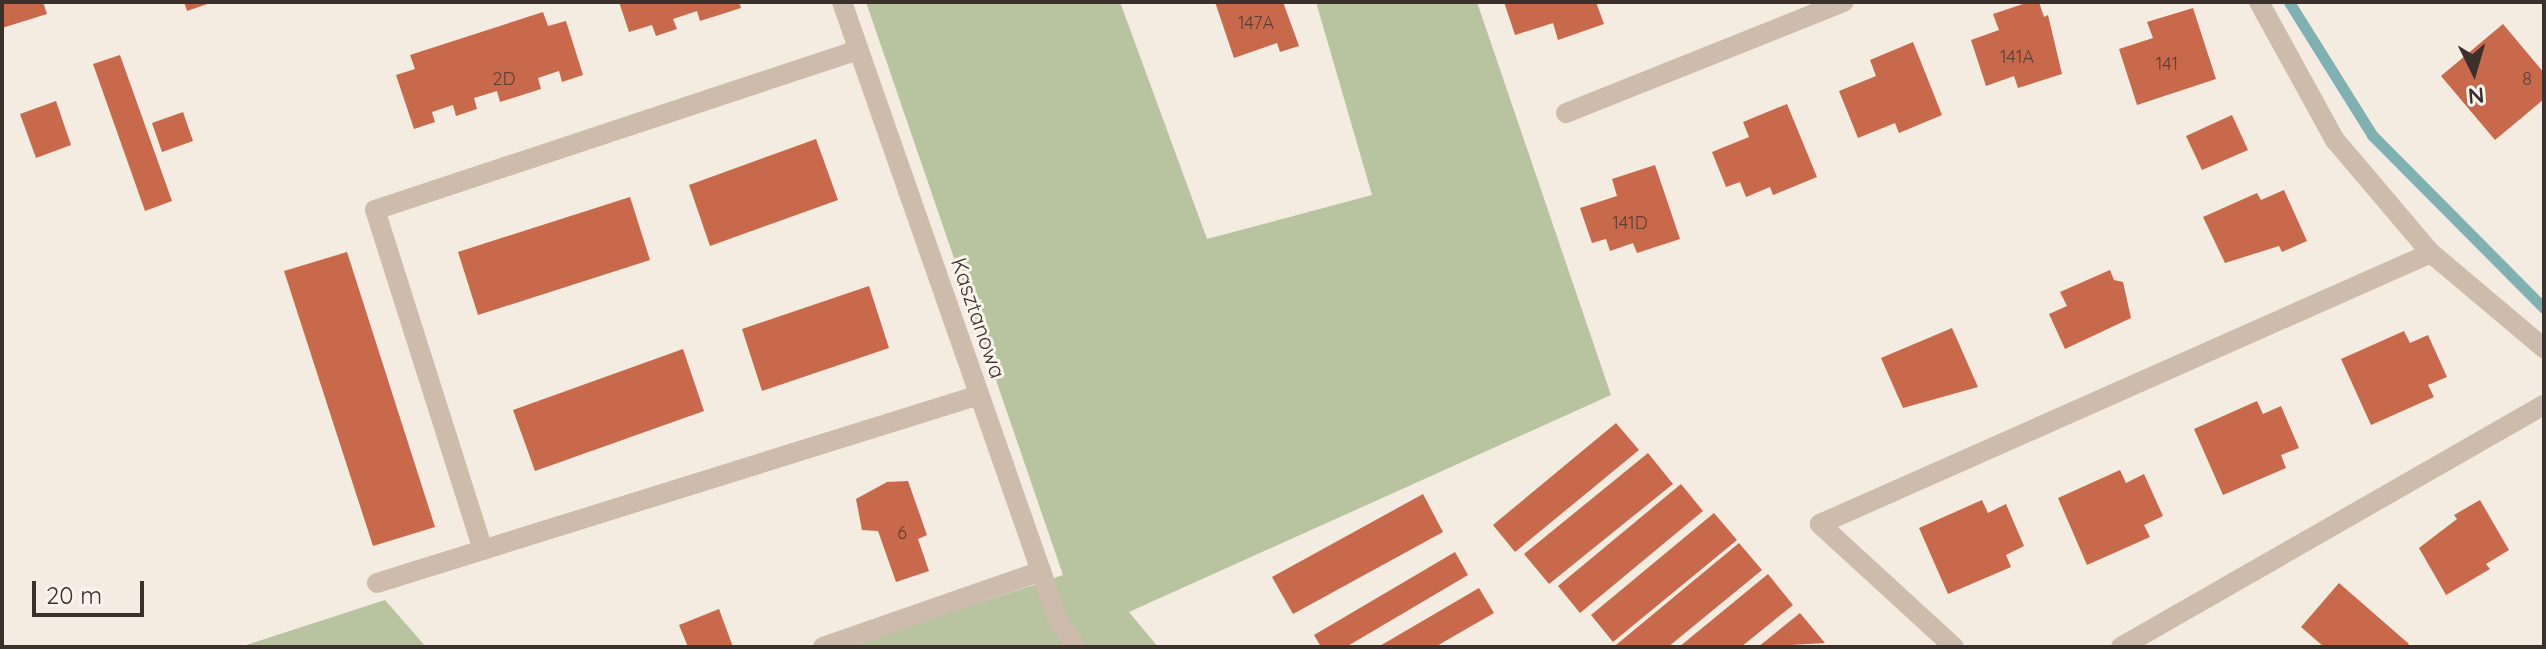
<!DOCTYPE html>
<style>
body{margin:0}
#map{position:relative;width:2546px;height:649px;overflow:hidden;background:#f4ebe1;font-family:Quicksand,sans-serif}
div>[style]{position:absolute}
.green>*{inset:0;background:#b8c4a0}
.stream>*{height:11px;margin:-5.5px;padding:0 5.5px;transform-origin:5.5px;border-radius:5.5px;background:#7fb0b2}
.building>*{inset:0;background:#c8694b}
.minor>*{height:20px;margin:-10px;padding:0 10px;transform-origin:10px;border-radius:10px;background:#cdbbac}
span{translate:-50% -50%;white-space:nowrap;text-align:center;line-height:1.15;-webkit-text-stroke:6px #fbf5ee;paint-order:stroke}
.number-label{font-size:18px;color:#5e3e33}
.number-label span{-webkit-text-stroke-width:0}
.street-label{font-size:22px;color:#3b302b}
.frame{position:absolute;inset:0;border:4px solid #3b302b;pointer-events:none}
.north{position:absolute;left:2434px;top:32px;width:80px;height:80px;-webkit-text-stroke:6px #fbf5ee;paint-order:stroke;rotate:175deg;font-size:22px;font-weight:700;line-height:32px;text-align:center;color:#3b302b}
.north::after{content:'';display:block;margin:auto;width:28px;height:36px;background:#3b302b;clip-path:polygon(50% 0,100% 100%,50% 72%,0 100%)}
.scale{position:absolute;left:32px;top:581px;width:112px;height:36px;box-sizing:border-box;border:4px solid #3b302b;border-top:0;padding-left:10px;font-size:24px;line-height:28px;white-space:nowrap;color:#3b302b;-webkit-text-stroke:6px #fbf5ee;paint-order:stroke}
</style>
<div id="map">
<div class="green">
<i style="clip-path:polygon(866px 2px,1120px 2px,1207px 239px,1372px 195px,1316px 2px,1477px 2px,1611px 395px,1129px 612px,1158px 647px,848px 647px,1063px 575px)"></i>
<i style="clip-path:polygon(385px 600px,426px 647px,240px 647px)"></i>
</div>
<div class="stream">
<i style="left:2289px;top:2px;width:157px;rotate:58deg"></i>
<i style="left:2372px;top:135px;width:244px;rotate:45.2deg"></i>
</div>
<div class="building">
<i style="clip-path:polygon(2px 2px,43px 2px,47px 14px,2px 28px)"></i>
<i style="clip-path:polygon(184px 2px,213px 2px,187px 11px)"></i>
<i style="clip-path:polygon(619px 2px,739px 2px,741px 8px,700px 21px,697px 11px,673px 19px,677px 29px,656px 36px,652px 25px,629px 32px)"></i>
<i style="clip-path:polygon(1215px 2px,1283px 2px,1299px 46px,1280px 52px,1277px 43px,1234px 58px)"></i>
<i style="clip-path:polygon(1504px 2px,1596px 2px,1604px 24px,1558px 40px,1553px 23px,1515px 35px)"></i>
<i style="clip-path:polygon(2029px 2px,2039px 2px,2044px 17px,2048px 15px,2062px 74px,2018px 88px,2014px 76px,1986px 86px,1971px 40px,1999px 30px,1993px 14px)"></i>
<i style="clip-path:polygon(2193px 8px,2216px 79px,2137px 105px,2119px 49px,2153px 38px,2147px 22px)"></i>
<i style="clip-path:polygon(543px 12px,548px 26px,566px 21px,583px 75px,562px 82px,559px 71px,538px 78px,541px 89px,500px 102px,497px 91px,474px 98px,477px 109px,456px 116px,453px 105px,432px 112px,435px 122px,414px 129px,396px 75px,415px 69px,410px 55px)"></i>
<i style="clip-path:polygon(2503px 24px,2544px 73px,2544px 99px,2495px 140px,2441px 76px)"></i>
<i style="clip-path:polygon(1913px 42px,1942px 115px,1899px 133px,1895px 123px,1858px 138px,1839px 91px,1876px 76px,1870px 60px)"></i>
<i style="clip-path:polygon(120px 55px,172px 201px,145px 211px,93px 64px)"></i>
<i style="clip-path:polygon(56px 101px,71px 145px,36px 158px,20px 114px)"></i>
<i style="clip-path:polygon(1787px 104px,1817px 177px,1773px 195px,1770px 187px,1746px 197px,1740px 182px,1726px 187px,1712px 152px,1749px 137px,1743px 122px)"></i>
<i style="clip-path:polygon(183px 112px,193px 141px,162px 152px,152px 123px)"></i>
<i style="clip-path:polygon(2232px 115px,2248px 150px,2202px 170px,2186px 136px)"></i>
<i style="clip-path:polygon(816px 139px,838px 200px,710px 246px,689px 185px)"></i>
<i style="clip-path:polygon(1655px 165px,1680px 239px,1637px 253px,1633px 243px,1610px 251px,1606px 239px,1592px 243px,1580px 208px,1617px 196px,1612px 179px)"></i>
<i style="clip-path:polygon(2284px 190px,2307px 241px,2282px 252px,2279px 246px,2225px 263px,2203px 217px,2257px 193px,2261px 200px)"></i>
<i style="clip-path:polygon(630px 197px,650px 260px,478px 315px,458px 252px)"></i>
<i style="clip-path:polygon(347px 252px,435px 527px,373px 546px,284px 271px)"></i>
<i style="clip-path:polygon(2110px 270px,2114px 280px,2123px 282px,2131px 318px,2065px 349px,2049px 314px,2067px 306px,2060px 292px)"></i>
<i style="clip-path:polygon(869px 286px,889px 348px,762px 391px,742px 329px)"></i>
<i style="clip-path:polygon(1952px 328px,1978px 387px,1903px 408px,1881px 358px)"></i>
<i style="clip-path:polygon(2404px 331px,2410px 343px,2428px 335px,2447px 377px,2428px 385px,2434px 397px,2371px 425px,2341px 359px)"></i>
<i style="clip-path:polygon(683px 349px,704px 411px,535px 471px,513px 410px)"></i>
<i style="clip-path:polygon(2257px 401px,2263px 414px,2281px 406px,2299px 448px,2281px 455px,2286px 468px,2223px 495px,2194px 429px)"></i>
<i style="clip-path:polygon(1616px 423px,1639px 450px,1515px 552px,1493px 525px)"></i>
<i style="clip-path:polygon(1648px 453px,1673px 484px,1549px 584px,1524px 554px)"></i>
<i style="clip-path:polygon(2120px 470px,2126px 483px,2144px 474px,2163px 516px,2144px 525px,2150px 537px,2087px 565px,2058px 498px)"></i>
<i style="clip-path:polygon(908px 481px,927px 535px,918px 539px,929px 571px,896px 582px,878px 531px,862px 530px,856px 499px,887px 482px)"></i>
<i style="clip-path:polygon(1681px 484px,1703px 511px,1580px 613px,1558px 586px)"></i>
<i style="clip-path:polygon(1423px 494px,1443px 532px,1293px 614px,1272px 577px)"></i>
<i style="clip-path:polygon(1982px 500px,1988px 513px,2006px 504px,2024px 546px,2006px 555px,2011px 567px,1948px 594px,1919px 528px)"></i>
<i style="clip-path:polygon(2480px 500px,2509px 550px,2486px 564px,2490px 569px,2446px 595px,2419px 548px,2457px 519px,2454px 515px)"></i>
<i style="clip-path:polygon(1714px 513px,1737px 540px,1613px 642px,1591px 615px)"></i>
<i style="clip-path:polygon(1739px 543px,1762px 570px,1668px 647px,1616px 645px)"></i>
<i style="clip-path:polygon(1455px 552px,1468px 575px,1346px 647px,1321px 647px,1314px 635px)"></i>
<i style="clip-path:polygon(1768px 574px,1793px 605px,1741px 647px,1679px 647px)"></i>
<i style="clip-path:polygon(2339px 583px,2409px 644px,2407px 647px,2324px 647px,2301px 627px)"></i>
<i style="clip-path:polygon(1479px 588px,1494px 613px,1435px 647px,1378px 647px)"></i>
<i style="clip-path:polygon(719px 609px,733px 647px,688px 647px,679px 625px)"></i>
<i style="clip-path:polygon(1800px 613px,1825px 643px,1758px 647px)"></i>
</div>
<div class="minor">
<i style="left:842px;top:2px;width:655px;rotate:70.73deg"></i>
<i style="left:1058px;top:620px;width:32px;rotate:56deg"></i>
<i style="left:2259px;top:2px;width:158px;rotate:61.2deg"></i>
<i style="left:2335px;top:140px;width:148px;rotate:49.7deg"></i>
<i style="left:2431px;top:253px;width:148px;rotate:40.1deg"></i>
<i style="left:1566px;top:113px;width:299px;rotate:-21.8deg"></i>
<i style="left:483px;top:550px;width:357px;rotate:-107.6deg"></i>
<i style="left:375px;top:210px;width:509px;rotate:-18.33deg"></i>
<i style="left:377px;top:583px;width:631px;rotate:-17.34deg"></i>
<i style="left:823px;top:647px;width:231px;rotate:-19.2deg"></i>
<i style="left:1954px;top:647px;width:182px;rotate:-137.5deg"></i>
<i style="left:1820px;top:524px;width:668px;rotate:-23.92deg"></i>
<i style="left:2121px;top:647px;width:487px;rotate:-29.8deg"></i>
</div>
<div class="number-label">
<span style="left:1256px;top:23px">147A</span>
<span style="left:2017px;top:57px">141A</span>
<span style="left:2167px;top:64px">141</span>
<span style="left:504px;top:79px">2D</span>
<span style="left:2527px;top:79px">8</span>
<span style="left:1630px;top:223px">141D</span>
<span style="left:902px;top:533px">6</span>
</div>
<div class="street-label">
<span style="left:978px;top:318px;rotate:71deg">Kasztanowa</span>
</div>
<div class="frame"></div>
<div class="north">N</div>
<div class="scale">20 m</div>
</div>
